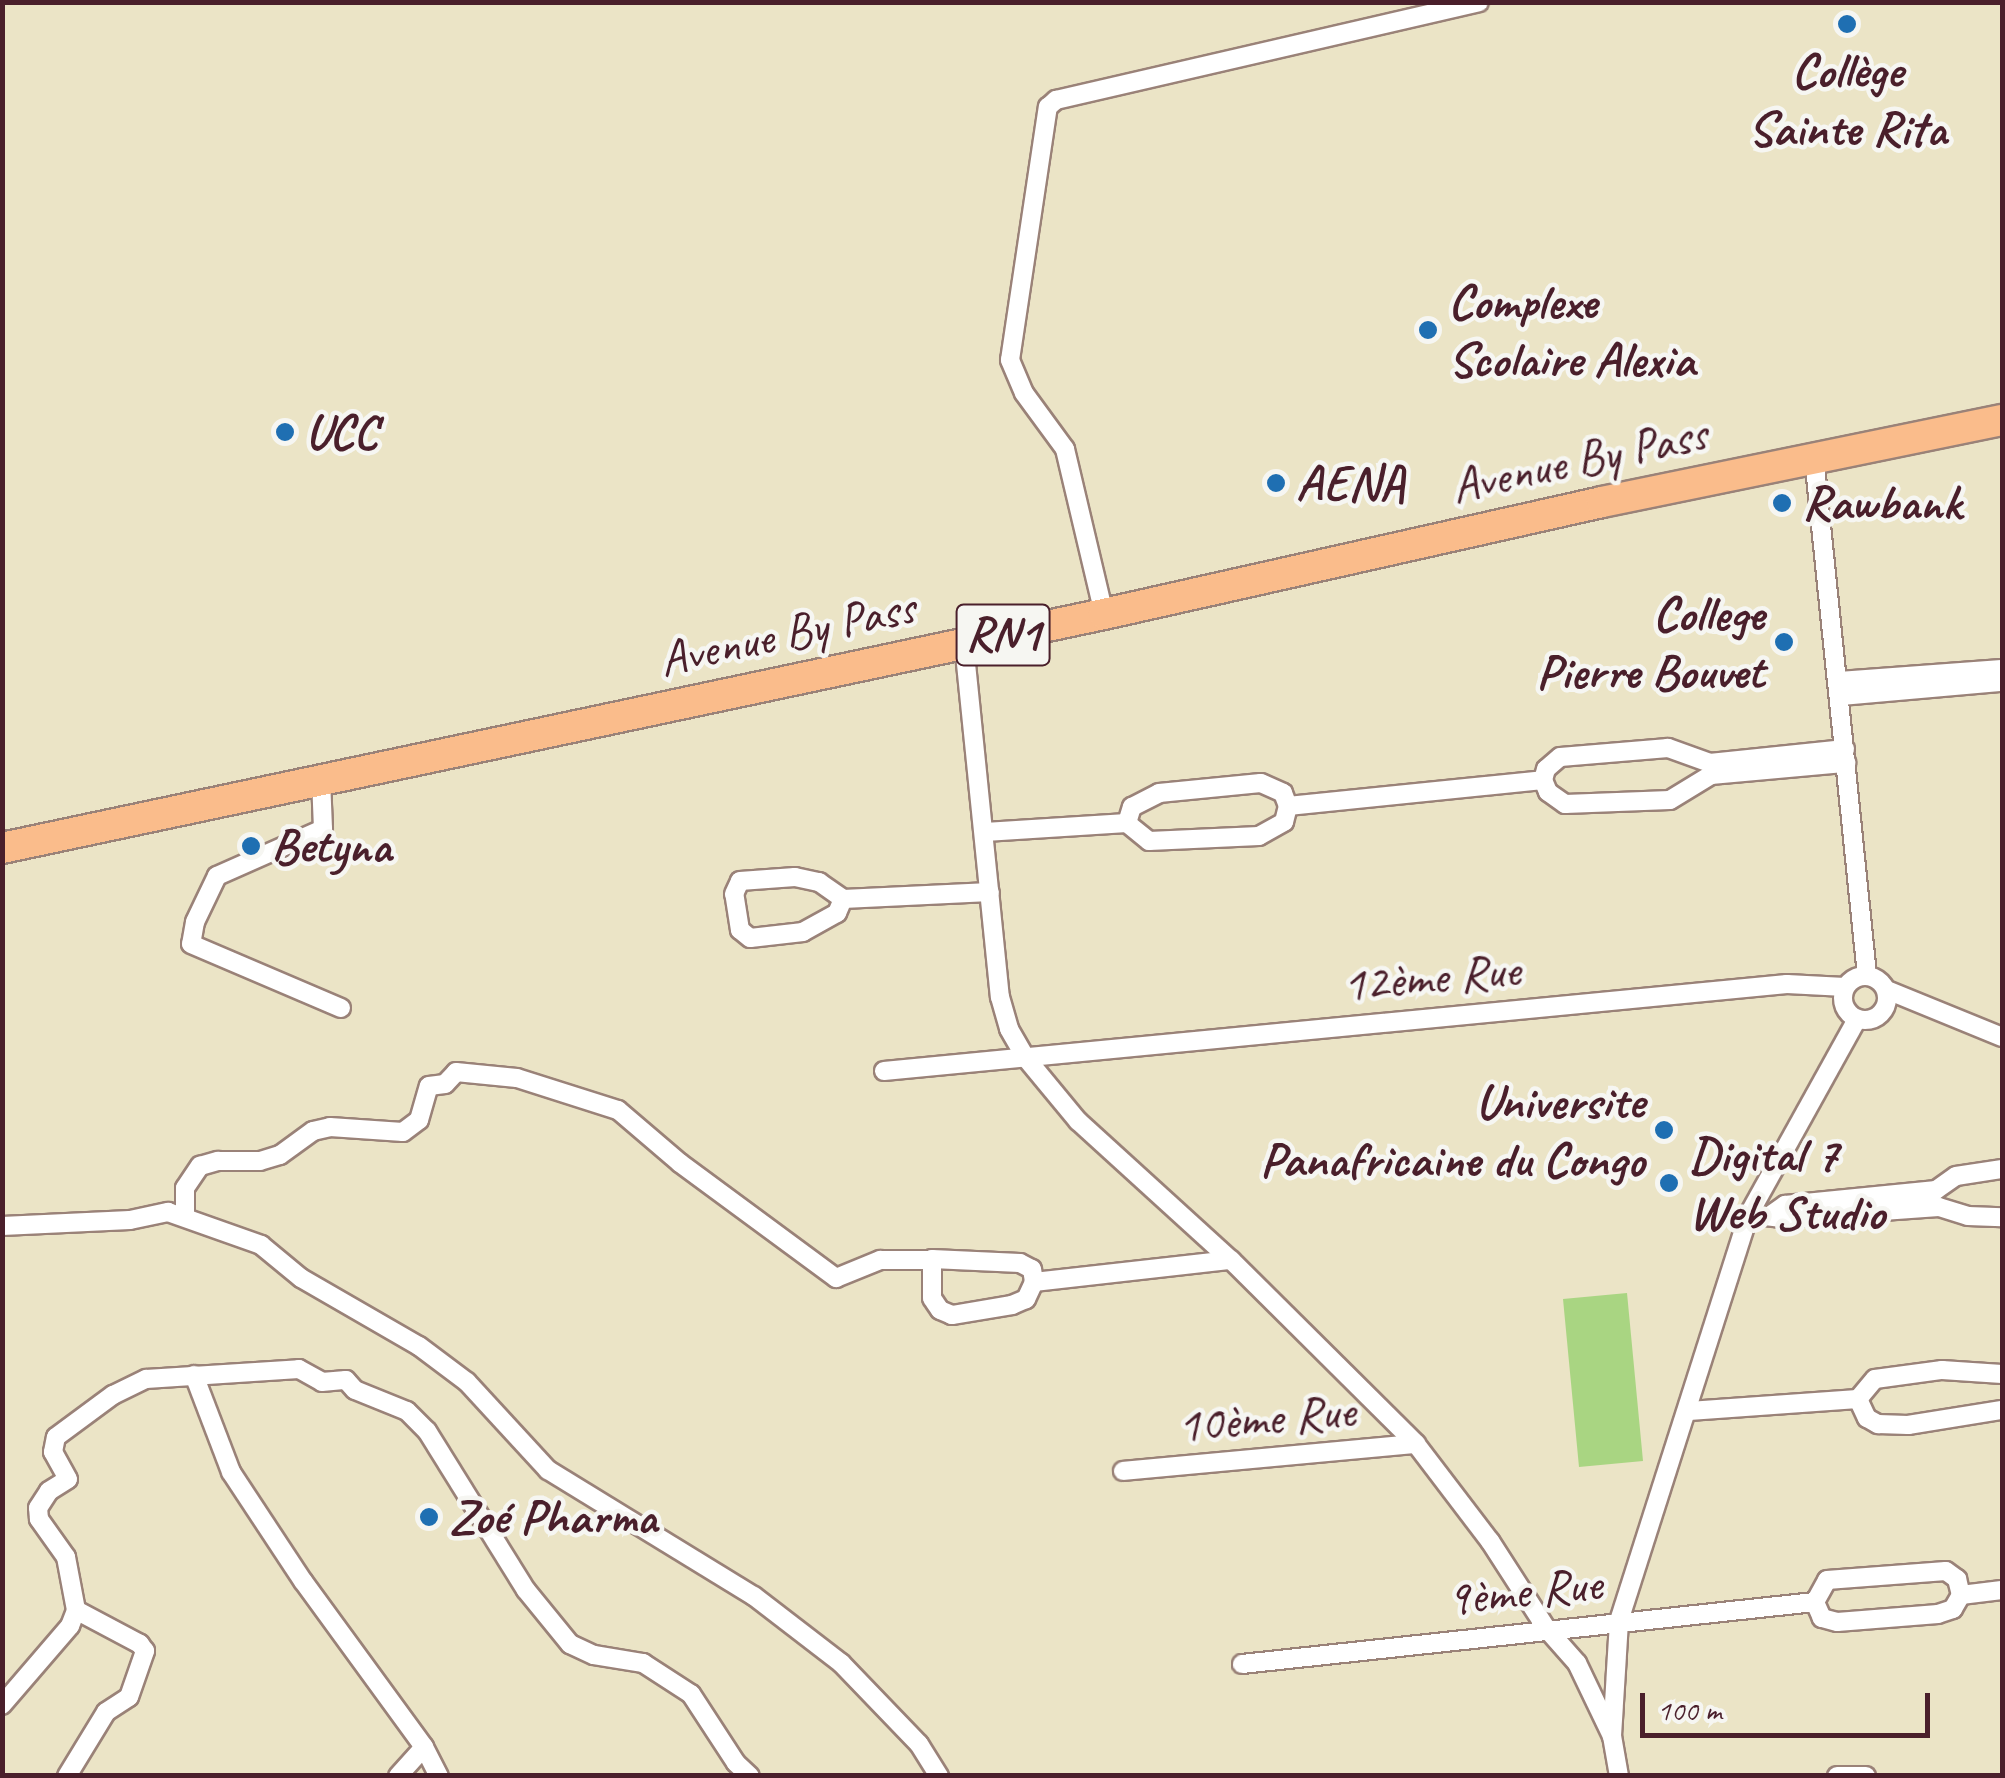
<!DOCTYPE html>
<meta charset="utf-8">
<style>
body{margin:0}
#map{position:relative;width:2005px;height:1778px;overflow:hidden;background:#ebe4c6;font-family:Caveat,sans-serif}
div>[style]{position:absolute}
.green>*{inset:0;background:#a9d582}
.roads{filter:drop-shadow(2px 0 #9a8278) drop-shadow(-2px 0 #9a8278) drop-shadow(0 2px #9a8278) drop-shadow(0 -2px #9a8278)}
.minor>*{height:18px;margin:-9px;padding:0 9px;transform-origin:9px;border-radius:9px;background:#fff}
.minor>.ring{margin:-9px;padding:0;box-sizing:content-box;background:none;border:18px solid #fff;border-radius:50%}
.trunk>*{height:30px;margin:-15px;padding:0 15px;transform-origin:15px;border-radius:15px;background:#fabc8b}
.dots>*{width:28px;height:28px;translate:-50% -50%;box-sizing:border-box;border:5px solid #f6f6f2;border-radius:50%}
span{translate:-50% -50%;white-space:nowrap;text-align:center;line-height:1.15;-webkit-text-stroke:9px #f6f6f2;paint-order:stroke}
.shield-label span{padding:2px 8px;background:#f6f6f2;border:2px solid;border-radius:8px;-webkit-text-stroke-width:0}
.shield-label{font-size:48px;color:#4a1f2b;font-weight:700}
.poi-label{font-size:50px;color:#4a1f2b;font-weight:700}
.left{translate:0 -50%;text-align:left}
.right{translate:-100% -50%;text-align:right}
.street-label{font-size:50px;color:#4a1f2b}
.frame{position:absolute;inset:0;border:5px solid #4a1f2b;pointer-events:none}
.scale{position:absolute;left:1640px;top:1693px;width:290px;height:45px;box-sizing:border-box;border:5px solid #4a1f2b;border-top:0;padding-left:12px;font-size:30px;line-height:35px;white-space:nowrap;color:#4a1f2b;-webkit-text-stroke:8px #f6f6f2;paint-order:stroke}
</style>
<div id="map">
<div class="green">
<i style="clip-path:polygon(1627px 1293px,1643px 1461px,1579px 1467px,1563px 1299px)"></i>
</div>
<div class="roads">
<div class="minor">
<i style="left:1814px;top:457px;width:521px;rotate:84.16deg"></i>
<i style="left:1104px;top:614px;width:170px;rotate:-103.3deg"></i>
<i style="left:1065px;top:449px;width:69px;rotate:-126.2deg"></i>
<i style="left:1024px;top:393px;width:36px;rotate:-113deg"></i>
<i style="left:1010px;top:360px;width:256px;rotate:-81.5deg"></i>
<i style="left:1048px;top:107px;width:11px;rotate:-41deg"></i>
<i style="left:1056px;top:100px;width:434px;rotate:-13deg"></i>
<i style="left:964px;top:644px;width:355px;rotate:84.2deg"></i>
<i style="left:1000px;top:997px;width:33px;rotate:74deg"></i>
<i style="left:1009px;top:1029px;width:32px;rotate:60deg"></i>
<i style="left:1025px;top:1057px;width:83px;rotate:50.4deg"></i>
<i style="left:1078px;top:1121px;width:207px;rotate:42.3deg"></i>
<i style="left:1231px;top:1260px;width:261px;rotate:44.8deg"></i>
<i style="left:1416px;top:1444px;width:122px;rotate:52.7deg"></i>
<i style="left:1490px;top:1541px;width:103px;rotate:57.2deg"></i>
<i style="left:1546px;top:1628px;width:47px;rotate:48.5deg"></i>
<i style="left:1577px;top:1663px;width:81px;rotate:64.4deg"></i>
<i style="left:1839px;top:681px;width:163px;rotate:-4.2deg"></i>
<i style="left:1841px;top:696px;width:162px;rotate:-5deg"></i>
<i style="left:1845px;top:749px;width:136px;rotate:174.1deg"></i>
<i style="left:1710px;top:763px;width:45px;rotate:-160.3deg"></i>
<i style="left:1668px;top:748px;width:108px;rotate:175.2deg"></i>
<i style="left:1560px;top:757px;width:18px;rotate:139deg"></i>
<i style="left:1546px;top:769px;width:11px;rotate:105deg"></i>
<i style="left:1543px;top:780px;width:13px;rotate:67deg"></i>
<i style="left:1548px;top:792px;width:21px;rotate:35deg"></i>
<i style="left:1565px;top:804px;width:105px;rotate:-2.2deg"></i>
<i style="left:1670px;top:800px;width:48px;rotate:-31.4deg"></i>
<i style="left:1711px;top:775px;width:136px;rotate:-5.1deg"></i>
<i style="left:321px;top:779px;width:50px;rotate:87.7deg"></i>
<i style="left:323px;top:829px;width:116px;rotate:156.1deg"></i>
<i style="left:217px;top:876px;width:51px;rotate:115.6deg"></i>
<i style="left:195px;top:922px;width:22px;rotate:100deg"></i>
<i style="left:191px;top:944px;width:163px;rotate:23.1deg"></i>
<i style="left:1261px;top:783px;width:24px;rotate:24deg"></i>
<i style="left:1283px;top:793px;width:14px;rotate:69deg"></i>
<i style="left:1288px;top:806px;width:16px;rotate:104deg"></i>
<i style="left:1284px;top:822px;width:29px;rotate:151deg"></i>
<i style="left:1259px;top:836px;width:110px;rotate:177.4deg"></i>
<i style="left:1149px;top:841px;width:28px;rotate:-141deg"></i>
<i style="left:1127px;top:823px;width:17px;rotate:-73deg"></i>
<i style="left:1132px;top:807px;width:30px;rotate:-27deg"></i>
<i style="left:1159px;top:793px;width:102px;rotate:-5.6deg"></i>
<i style="left:1288px;top:806px;width:256px;rotate:-5.8deg"></i>
<i style="left:985px;top:832px;width:142px;rotate:-3.6deg"></i>
<i style="left:843px;top:899px;width:15px;rotate:113deg"></i>
<i style="left:837px;top:913px;width:39px;rotate:151deg"></i>
<i style="left:803px;top:932px;width:53px;rotate:173.5deg"></i>
<i style="left:750px;top:938px;width:13px;rotate:-141deg"></i>
<i style="left:740px;top:930px;width:36px;rotate:-99deg"></i>
<i style="left:734px;top:894px;width:14px;rotate:-65deg"></i>
<i style="left:740px;top:881px;width:55px;rotate:-4.2deg"></i>
<i style="left:795px;top:877px;width:25px;rotate:12deg"></i>
<i style="left:819px;top:882px;width:29px;rotate:35deg"></i>
<i style="left:843px;top:899px;width:147px;rotate:-2.7deg"></i>
<i class="ring" style="left:1843px;top:976px;width:26px;height:26px"></i>
<i style="left:1887px;top:990px;width:124px;rotate:22.2deg"></i>
<i style="left:884px;top:1071px;width:907px;rotate:-5.5deg"></i>
<i style="left:1787px;top:984px;width:58px;rotate:3deg"></i>
<i style="left:1749px;top:1214px;width:35px;rotate:7deg"></i>
<i style="left:1784px;top:1218px;width:155px;rotate:-4.1deg"></i>
<i style="left:1939px;top:1207px;width:30px;rotate:17deg"></i>
<i style="left:1968px;top:1216px;width:34px;rotate:2deg"></i>
<i style="left:1772px;top:1214px;width:16px;rotate:-35deg"></i>
<i style="left:1785px;top:1205px;width:152px;rotate:-5.7deg"></i>
<i style="left:1936px;top:1190px;width:24px;rotate:-35deg"></i>
<i style="left:1956px;top:1176px;width:47px;rotate:-8.7deg"></i>
<i style="left:185px;top:1215px;width:27px;rotate:-90deg"></i>
<i style="left:185px;top:1188px;width:27px;rotate:-56deg"></i>
<i style="left:200px;top:1166px;width:19px;rotate:-16deg"></i>
<i style="left:218px;top:1161px;width:42px"></i>
<i style="left:260px;top:1161px;width:21px;rotate:-17deg"></i>
<i style="left:280px;top:1155px;width:41px;rotate:-36deg"></i>
<i style="left:313px;top:1131px;width:17px;rotate:-13deg"></i>
<i style="left:330px;top:1127px;width:73px;rotate:3.9deg"></i>
<i style="left:403px;top:1132px;width:20px;rotate:-37deg"></i>
<i style="left:419px;top:1120px;width:35px;rotate:-74deg"></i>
<i style="left:429px;top:1086px;width:16px;rotate:-7deg"></i>
<i style="left:445px;top:1084px;width:16px;rotate:-47deg"></i>
<i style="left:456px;top:1072px;width:61px;rotate:5.6deg"></i>
<i style="left:517px;top:1078px;width:106px;rotate:17.6deg"></i>
<i style="left:618px;top:1110px;width:82px;rotate:40.5deg"></i>
<i style="left:680px;top:1163px;width:194px;rotate:36.4deg"></i>
<i style="left:836px;top:1278px;width:48px;rotate:-22.2deg"></i>
<i style="left:880px;top:1260px;width:52px"></i>
<i style="left:2px;top:1226px;width:128px;rotate:-2.7deg"></i>
<i style="left:130px;top:1220px;width:39px;rotate:-12deg"></i>
<i style="left:168px;top:1212px;width:99px;rotate:19.5deg"></i>
<i style="left:261px;top:1245px;width:52px;rotate:39.5deg"></i>
<i style="left:301px;top:1278px;width:136px;rotate:30deg"></i>
<i style="left:419px;top:1346px;width:60px;rotate:36.9deg"></i>
<i style="left:467px;top:1382px;width:120px;rotate:47.4deg"></i>
<i style="left:548px;top:1470px;width:241px;rotate:31.5deg"></i>
<i style="left:754px;top:1596px;width:110px;rotate:37.6deg"></i>
<i style="left:841px;top:1663px;width:112px;rotate:46.1deg"></i>
<i style="left:919px;top:1744px;width:38px;rotate:58deg"></i>
<i style="left:932px;top:1259px;width:88px;rotate:2.6deg"></i>
<i style="left:1020px;top:1263px;width:13px;rotate:27deg"></i>
<i style="left:1032px;top:1269px;width:13px;rotate:81deg"></i>
<i style="left:1034px;top:1282px;width:19px;rotate:115deg"></i>
<i style="left:1026px;top:1299px;width:15px;rotate:157deg"></i>
<i style="left:1012px;top:1305px;width:61px;rotate:170.5deg"></i>
<i style="left:952px;top:1315px;width:13px;rotate:-157deg"></i>
<i style="left:940px;top:1310px;width:14px;rotate:-124deg"></i>
<i style="left:932px;top:1298px;width:39px;rotate:-90deg"></i>
<i style="left:1034px;top:1282px;width:198px;rotate:-6.4deg"></i>
<i style="left:194px;top:1375px;width:104px;rotate:69.1deg"></i>
<i style="left:231px;top:1472px;width:131px;rotate:56.6deg"></i>
<i style="left:303px;top:1581px;width:205px;rotate:53.9deg"></i>
<i style="left:424px;top:1747px;width:33px;rotate:63deg"></i>
<i style="left:1858px;top:1399px;width:21px;rotate:65deg"></i>
<i style="left:1867px;top:1418px;width:13px;rotate:29deg"></i>
<i style="left:1878px;top:1424px;width:30px;rotate:2deg"></i>
<i style="left:1908px;top:1425px;width:95px;rotate:-9.1deg"></i>
<i style="left:1858px;top:1399px;width:26px;rotate:-50deg"></i>
<i style="left:1875px;top:1379px;width:68px;rotate:-7.7deg"></i>
<i style="left:1942px;top:1370px;width:60px;rotate:3.8deg"></i>
<i style="left:1689px;top:1411px;width:169px;rotate:-4.1deg"></i>
<i style="left:1123px;top:1471px;width:294px;rotate:-5.3deg"></i>
<i style="left:1946px;top:1571px;width:14px;rotate:36deg"></i>
<i style="left:1957px;top:1579px;width:16px;rotate:76deg"></i>
<i style="left:1961px;top:1595px;width:16px;rotate:120deg"></i>
<i style="left:1953px;top:1609px;width:16px;rotate:162deg"></i>
<i style="left:1938px;top:1614px;width:101px;rotate:175.5deg"></i>
<i style="left:1837px;top:1622px;width:16px;rotate:-165deg"></i>
<i style="left:1822px;top:1618px;width:17px;rotate:-114deg"></i>
<i style="left:1815px;top:1602px;width:25px;rotate:-61deg"></i>
<i style="left:1827px;top:1580px;width:119px;rotate:-4.3deg"></i>
<i style="left:1961px;top:1595px;width:41px;rotate:-7deg"></i>
<i style="left:1242px;top:1664px;width:576px;rotate:-6.18deg"></i>
<i style="left:2px;top:1705px;width:104px;rotate:-49.3deg"></i>
<i style="left:70px;top:1626px;width:17px;rotate:-69deg"></i>
<i style="left:76px;top:1610px;width:54px;rotate:-100.7deg"></i>
<i style="left:66px;top:1557px;width:47px;rotate:-125.4deg"></i>
<i style="left:39px;top:1519px;width:11px;rotate:-95deg"></i>
<i style="left:38px;top:1508px;width:20px;rotate:-57deg"></i>
<i style="left:49px;top:1491px;width:22px;rotate:-32deg"></i>
<i style="left:68px;top:1479px;width:31px;rotate:-119deg"></i>
<i style="left:53px;top:1452px;width:15px;rotate:-79deg"></i>
<i style="left:56px;top:1437px;width:71px;rotate:-36.4deg"></i>
<i style="left:113px;top:1395px;width:37px;rotate:-26deg"></i>
<i style="left:146px;top:1379px;width:153px;rotate:-3.7deg"></i>
<i style="left:299px;top:1369px;width:26px;rotate:29deg"></i>
<i style="left:322px;top:1382px;width:24px;rotate:-5deg"></i>
<i style="left:346px;top:1380px;width:13px;rotate:48deg"></i>
<i style="left:355px;top:1390px;width:56px;rotate:22deg"></i>
<i style="left:407px;top:1411px;width:28px;rotate:45deg"></i>
<i style="left:427px;top:1431px;width:187px;rotate:58.1deg"></i>
<i style="left:526px;top:1590px;width:70px;rotate:50.8deg"></i>
<i style="left:570px;top:1644px;width:26px;rotate:25deg"></i>
<i style="left:594px;top:1655px;width:50px;rotate:9.3deg"></i>
<i style="left:643px;top:1663px;width:57px;rotate:32.9deg"></i>
<i style="left:691px;top:1694px;width:82px;rotate:56.9deg"></i>
<i style="left:736px;top:1763px;width:19px;rotate:43deg"></i>
<i style="left:67px;top:1776px;width:75px;rotate:-58.6deg"></i>
<i style="left:106px;top:1712px;width:27px;rotate:-33deg"></i>
<i style="left:129px;top:1697px;width:49px;rotate:-70.8deg"></i>
<i style="left:145px;top:1651px;width:9px;rotate:-126deg"></i>
<i style="left:140px;top:1644px;width:72px;rotate:-152deg"></i>
<i style="left:398px;top:1776px;width:39px;rotate:-48deg"></i>
<i style="left:1619px;top:1776px;width:41px;rotate:-99.9deg"></i>
<i style="left:1612px;top:1736px;width:115px;rotate:-86.5deg"></i>
<i style="left:1619px;top:1621px;width:427px;rotate:-72.3deg"></i>
<i style="left:1749px;top:1214px;width:223px;rotate:-61deg"></i>
<i style="left:1837px;top:1776px;width:29px"></i>
</div>
<div class="trunk">
<i style="left:2px;top:848px;width:1127px;rotate:-11.99deg"></i>
<i style="left:1104px;top:614px;width:510px;rotate:-12.67deg"></i>
<i style="left:1602px;top:502px;width:408px;rotate:-11.6deg"></i>
</div>
</div>
<div class="dots">
<i style="left:1847px;top:24px;background:#1f6fb2"></i>
<i style="left:1428px;top:330px;background:#1f6fb2"></i>
<i style="left:285px;top:432px;background:#1f6fb2"></i>
<i style="left:1276px;top:483px;background:#1f6fb2"></i>
<i style="left:1782px;top:503px;background:#1f6fb2"></i>
<i style="left:1784px;top:642px;background:#1f6fb2"></i>
<i style="left:251px;top:846px;background:#1f6fb2"></i>
<i style="left:1664px;top:1130px;background:#1f6fb2"></i>
<i style="left:1669px;top:1183px;background:#1f6fb2"></i>
<i style="left:429px;top:1517px;background:#1f6fb2"></i>
</div>
<div class="shield-label">
<span style="left:1003px;top:635px">RN1</span>
</div>
<div class="poi-label">
<span style="left:1847px;top:99px">Collège<br>Sainte Rita</span>
<span class="left" style="left:1448px;top:330px">Complexe<br>Scolaire Alexia</span>
<span class="left" style="left:305px;top:432px">UCC</span>
<span class="left" style="left:1296px;top:483px">AENA</span>
<span class="left" style="left:1802px;top:503px">Rawbank</span>
<span class="right" style="left:1764px;top:642px">College<br>Pierre Bouvet</span>
<span class="left" style="left:271px;top:846px">Betyna</span>
<span class="right" style="left:1644px;top:1130px">Universite<br>Panafricaine du Congo</span>
<span class="left" style="left:1689px;top:1183px">Digital 7<br>Web Studio</span>
<span class="left" style="left:449px;top:1517px">Zoé Pharma</span>
</div>
<div class="street-label">
<span style="left:1579px;top:460px;rotate:-12deg">Avenue By Pass</span>
<span style="left:787px;top:633px;rotate:-12deg">Avenue By Pass</span>
<span style="left:1431px;top:977px;rotate:-5deg">12ème Rue</span>
<span style="left:1266px;top:1418px;rotate:-5deg">10ème Rue</span>
<span style="left:1524px;top:1591px;rotate:-6deg">9ème Rue</span>
</div>
<div class="frame"></div>
<div class="scale">100 m</div>
</div>
